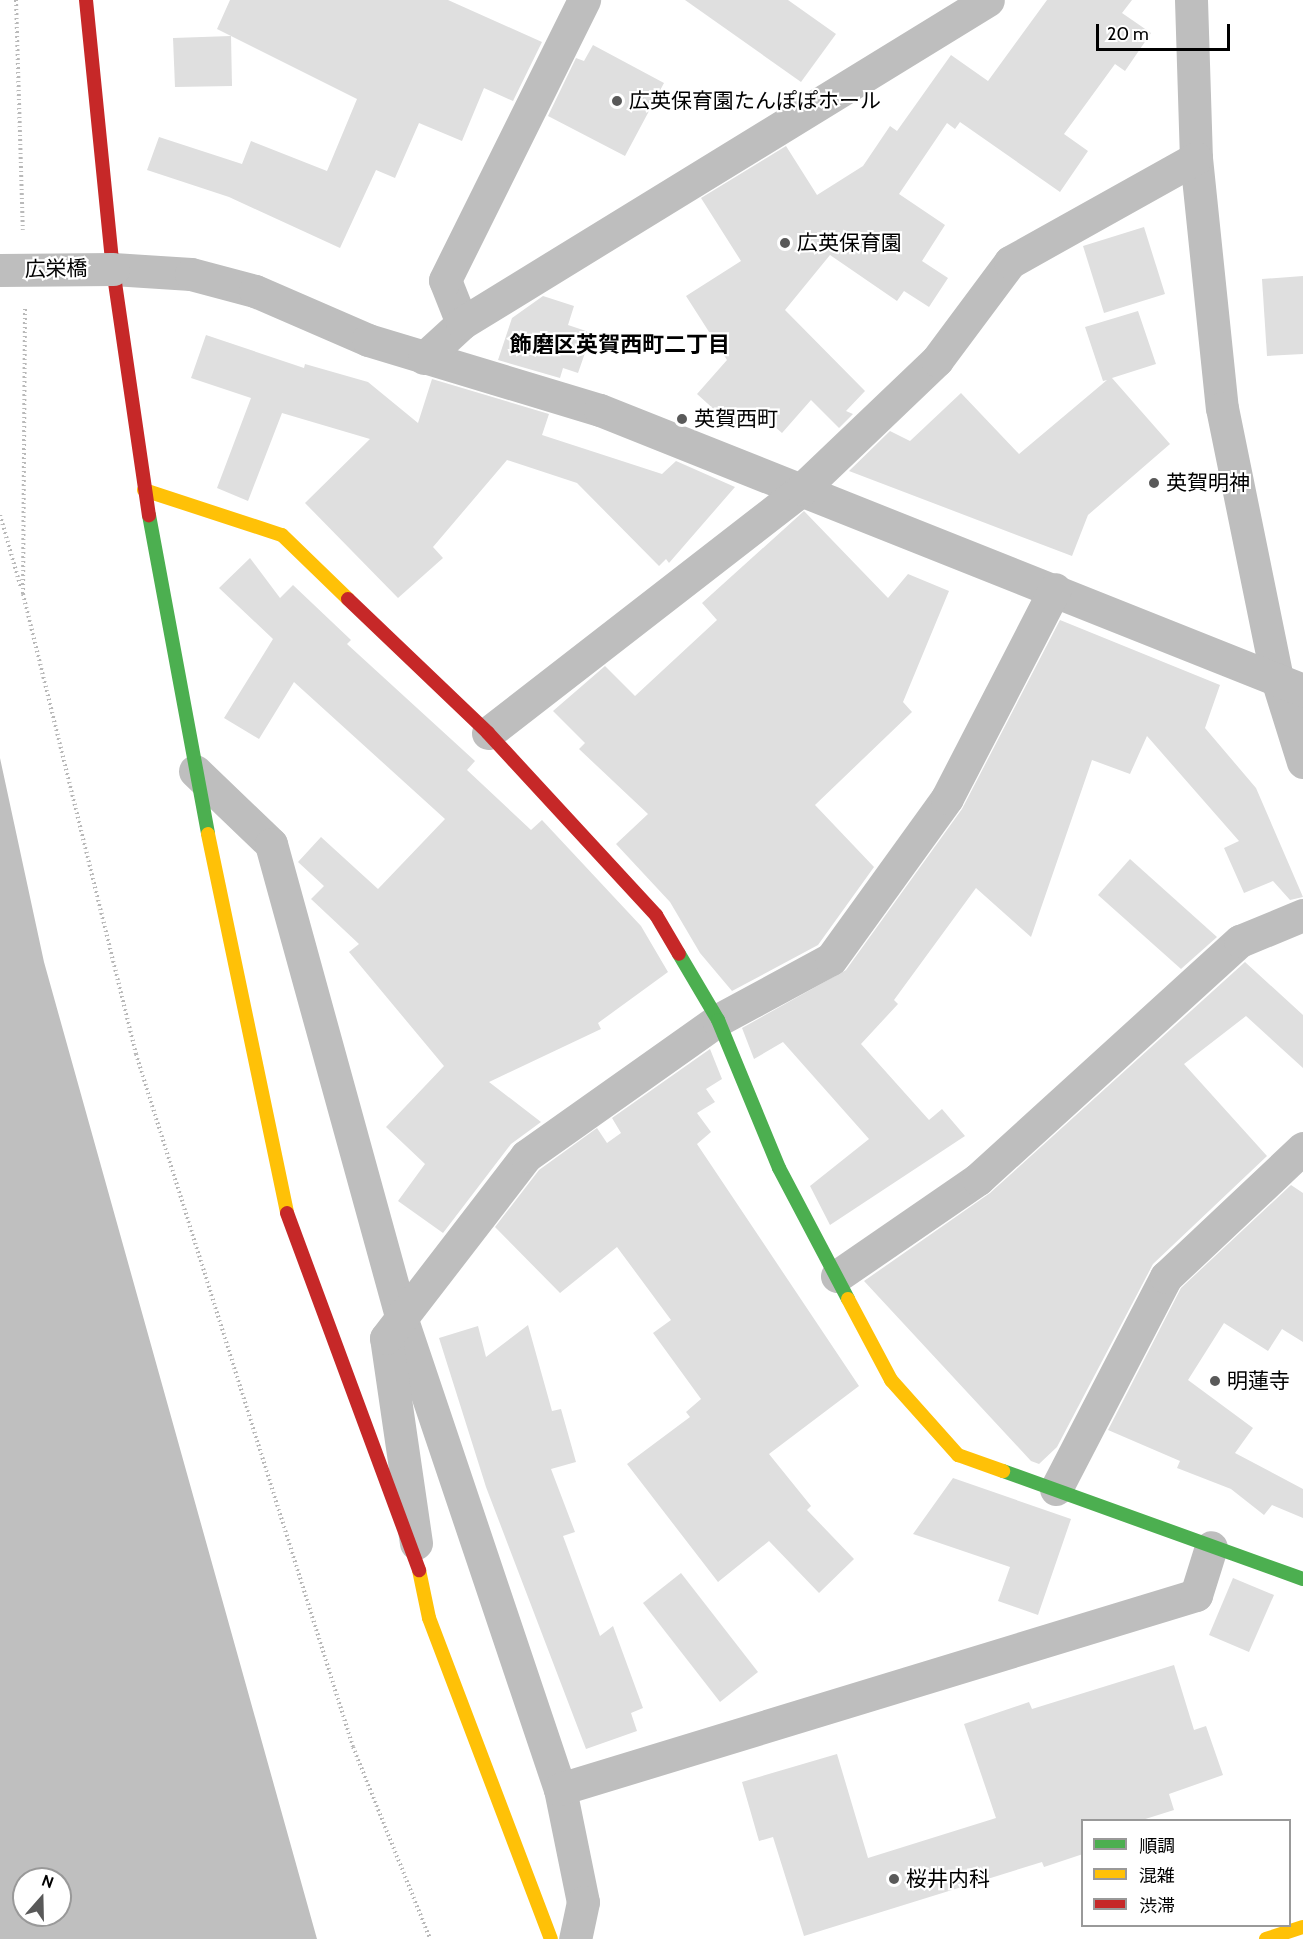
<!DOCTYPE html>
<meta charset="utf-8">
<style>
body{margin:0}
#map{position:relative;width:1303px;height:1939px;overflow:hidden;background:#fff;font-family:Cabin,"Noto Sans JP",sans-serif}
div>[style]{position:absolute}
.water>*{inset:0;background:#bfbfbf}
.building>*{inset:0;background:#dfdfdf}
.path>*{height:4px;margin-top:-2px;transform-origin:0;background:repeating-linear-gradient(90deg,#b9b9b9 0 1.5px,transparent 0 4.5px)}
.street>*{height:33px;margin:-16.5px;padding:0 16.5px;transform-origin:16.5px;border-radius:16.5px;background:#bebebe}
.fast>*{height:14px;margin:-7px;padding:0 7px;transform-origin:7px;border-radius:7px;background:#4caf50}
.slow>*{height:14px;margin:-7px;padding:0 7px;transform-origin:7px;border-radius:7px;background:#ffc107}
.jam>*{height:14px;margin:-7px;padding:0 7px;transform-origin:7px;border-radius:7px;background:#c62828}
.street-bridge>*{height:33px;margin:-16.5px;padding:0 16.5px;transform-origin:16.5px;border-radius:16.5px;background:#bebebe}
.dots>*{width:16px;height:16px;translate:-50% -50%;box-sizing:border-box;border:3px solid #fff;border-radius:50%}
span{translate:-50% -50%;white-space:nowrap;text-align:center;line-height:1.15;-webkit-text-stroke:4.5px #fff;paint-order:stroke}
.poi-label{font-size:21px;color:#000}
.left{translate:0 -50%;text-align:left}
.street-label{font-size:21px;color:#000}
.neighbourhood-label{font-size:22px;color:#000;font-weight:700}
.legend{position:absolute;left:1081px;top:1819px;width:210px;height:108px;box-sizing:border-box;background:#fff;border:2px solid #999;margin:0;padding:8px 10px;list-style:none;font-size:18px;color:#000}
.legend li{display:flex;align-items:center;gap:12px;height:30px}
.legend b{width:30px;border:2px solid #999}
.north{position:absolute;left:12px;top:1867px;width:60px;height:60px;box-sizing:border-box;background:#fff;border:2px solid #999;border-radius:50%;rotate:20deg;font-size:16px;font-weight:700;line-height:24px;text-align:center;color:#000}
.north::after{content:'';display:block;margin:auto;width:21px;height:27px;background:#595959;clip-path:polygon(50% 0,100% 100%,50% 72%,0 100%)}
.scale{position:absolute;left:1096px;top:24px;width:134px;height:27px;box-sizing:border-box;border:3px solid #000;border-top:0;padding-left:8px;font-size:18px;line-height:21px;white-space:nowrap;color:#000;-webkit-text-stroke:4px #fff;paint-order:stroke}
</style>
<div id="map">
<div class="water">
<i style="clip-path:polygon(evenodd,0 758px,44px 962px,317px 1939px,0 1939px,0 758px,24px 1879px,60px 1879px,60px 1915px,24px 1915px,24px 1879px)"></i>
</div>
<div class="building">
<i style="clip-path:polygon(230px 0,448px 0,542px 42px,513px 101px,484px 88px,462px 141px,419px 123px,395px 178px,376px 170px,340px 248px,229px 197px,147px 170px,159px 137px,242px 164px,251px 141px,327px 171px,357px 99px,217px 29px)"></i>
<i style="clip-path:polygon(685px 0,788px 0,836px 34px,801px 82px)"></i>
<i style="clip-path:polygon(1047px 0,1132px 0,1122px 13px,1151px 33px,1125px 71px,1115px 64px,1064px 134px,1088px 151px,1060px 192px,960px 122px,955px 129px,947px 123px,899px 194px,945px 225px,922px 261px,948px 278px,929px 307px,904px 291px,897px 301px,830px 255px,785px 310px,865px 391px,846px 411px,853px 414px,839px 428px,811px 400px,782px 433px,758px 412px,744px 428px,728px 422px,697px 394px,727px 360px,686px 296px,741px 261px,701px 198px,786px 146px,817px 195px,863px 166px,890px 126px,897px 131px,951px 55px,988px 81px)"></i>
<i style="clip-path:polygon(231px 36px,232px 86px,175px 87px,173px 38px)"></i>
<i style="clip-path:polygon(593px 45px,664px 83px,625px 156px,548px 116px,576px 58px,584px 61px)"></i>
<i style="clip-path:polygon(1144px 227px,1165px 294px,1104px 313px,1083px 246px)"></i>
<i style="clip-path:polygon(1303px 276px,1303px 354px,1267px 356px,1262px 279px)"></i>
<i style="clip-path:polygon(543px 296px,574px 306px,568px 325px,592px 333px,578px 373px,563px 368px,560px 378px,498px 360px,512px 318px)"></i>
<i style="clip-path:polygon(1138px 311px,1156px 364px,1112px 378px,1170px 444px,1088px 515px,1072px 556px,849px 471px,890px 431px,910px 441px,961px 393px,1019px 454px,1107px 380px,1103px 381px,1085px 327px)"></i>
<i style="clip-path:polygon(206px 335px,304px 368px,305px 364px,368px 382px,418px 423px,432px 379px,549px 414px,542px 435px,662px 474px,676px 461px,735px 487px,669px 563px,666px 559px,659px 566px,577px 483px,507px 460px,433px 547px,443px 558px,398px 598px,305px 503px,370px 439px,282px 413px,248px 501px,217px 488px,251px 398px,191px 378px)"></i>
<i style="clip-path:polygon(804px 511px,888px 598px,908px 574px,949px 591px,903px 702px,912px 712px,815px 805px,874px 867px,818px 945px,732px 991px,700px 953px,670px 902px,616px 844px,648px 814px,579px 749px,585px 743px,553px 711px,605px 666px,635px 696px,717px 620px,702px 603px)"></i>
<i style="clip-path:polygon(250px 558px,280px 598px,293px 585px,351px 640px,347px 644px,475px 761px,467px 770px,531px 830px,542px 820px,641px 926px,668px 972px,598px 1023px,601px 1029px,489px 1082px,541px 1122px,511px 1144px,443px 1233px,398px 1201px,425px 1164px,386px 1127px,444px 1066px,349px 952px,359px 944px,311px 899px,324px 886px,298px 862px,321px 837px,378px 889px,445px 819px,294px 682px,259px 739px,224px 718px,273px 639px,219px 588px)"></i>
<i style="clip-path:polygon(1060px 620px,1220px 685px,1205px 728px,1256px 788px,1303px 897px,1290px 900px,1273px 881px,1244px 893px,1224px 848px,1239px 841px,1147px 736px,1130px 774px,1092px 760px,1031px 937px,976px 888px,894px 1000px,898px 1004px,861px 1044px,929px 1120px,942px 1109px,965px 1136px,830px 1225px,810px 1186px,869px 1139px,783px 1042px,754px 1059px,742px 1028px,846px 970px,962px 809px)"></i>
<i style="clip-path:polygon(1130px 859px,1217px 937px,1181px 969px,1098px 895px)"></i>
<i style="clip-path:polygon(1245px 962px,1303px 1015px,1303px 1068px,1246px 1016px,1184px 1064px,1267px 1156px,1153px 1264px,1057px 1447px,1039px 1464px,1031px 1461px,864px 1281px,990px 1193px)"></i>
<i style="clip-path:polygon(710px 1049px,722px 1079px,706px 1089px,715px 1102px,697px 1113px,711px 1132px,697px 1144px,859px 1386px,769px 1454px,811px 1506px,807px 1510px,854px 1559px,819px 1593px,769px 1541px,718px 1582px,627px 1464px,690px 1417px,686px 1412px,701px 1399px,653px 1333px,671px 1320px,617px 1247px,560px 1293px,495px 1227px,539px 1170px,597px 1128px,607px 1143px,621px 1133px,612px 1118px)"></i>
<i style="clip-path:polygon(1291px 1185px,1303px 1193px,1303px 1342px,1282px 1329px,1268px 1351px,1224px 1323px,1188px 1380px,1253px 1428px,1235px 1453px,1303px 1489px,1303px 1518px,1272px 1505px,1264px 1515px,1231px 1489px,1177px 1468px,1180px 1461px,1108px 1430px,1181px 1288px)"></i>
<i style="clip-path:polygon(528px 1325px,552px 1411px,561px 1409px,576px 1462px,551px 1469px,575px 1532px,563px 1536px,600px 1636px,613px 1626px,643px 1708px,631px 1713px,637px 1731px,586px 1749px,486px 1487px,439px 1338px,478px 1326px,486px 1357px)"></i>
<i style="clip-path:polygon(953px 1478px,1071px 1519px,1038px 1615px,998px 1601px,1010px 1567px,913px 1534px)"></i>
<i style="clip-path:polygon(681px 1573px,758px 1672px,720px 1702px,643px 1603px)"></i>
<i style="clip-path:polygon(1233px 1578px,1274px 1595px,1249px 1652px,1209px 1635px)"></i>
<i style="clip-path:polygon(1174px 1665px,1194px 1730px,1206px 1726px,1223px 1775px,1169px 1794px,1174px 1810px,1139px 1821px,1083px 1821px,1083px 1854px,1044px 1867px,1042px 1862px,804px 1936px,773px 1837px,759px 1841px,742px 1782px,837px 1754px,868px 1858px,996px 1818px,964px 1724px,1029px 1702px,1032px 1709px)"></i>
</div>
<div class="path">
<i style="left:16px;top:0;width:230px;rotate:88.3deg"></i>
<i style="left:25px;top:309px;width:285px;rotate:90.4deg"></i>
<i style="left:23px;top:594px;width:474px;rotate:76.2deg"></i>
<i style="left:136px;top:1054px;width:726px;rotate:72.61deg"></i>
<i style="left:353px;top:1747px;width:207px;rotate:68.1deg"></i>
<i style="left:0;top:515px;width:76px;rotate:74deg"></i>
</div>
<div class="street">
<i style="left:1191px;top:0;width:158px;rotate:88.2deg"></i>
<i style="left:1196px;top:158px;width:251px;rotate:84.1deg"></i>
<i style="left:1222px;top:408px;width:277px;rotate:78.5deg"></i>
<i style="left:1277px;top:679px;width:87px;rotate:72.6deg"></i>
<i style="left:113px;top:269px;width:78px;rotate:3.7deg"></i>
<i style="left:191px;top:274px;width:66px;rotate:14.9deg"></i>
<i style="left:255px;top:291px;width:123px;rotate:23.4deg"></i>
<i style="left:368px;top:340px;width:242px;rotate:16.8deg"></i>
<i style="left:600px;top:410px;width:757px;rotate:21.72deg"></i>
<i style="left:462px;top:323px;width:46px;rotate:-111.6deg"></i>
<i style="left:445px;top:280px;width:313px;rotate:-63.6deg"></i>
<i style="left:424px;top:358px;width:52px;rotate:-42.6deg"></i>
<i style="left:462px;top:323px;width:617px;rotate:-31.55deg"></i>
<i style="left:488px;top:733px;width:398px;rotate:-37.8deg"></i>
<i style="left:802px;top:489px;width:187px;rotate:-43.7deg"></i>
<i style="left:937px;top:360px;width:122px;rotate:-53.3deg"></i>
<i style="left:1010px;top:262px;width:213px;rotate:-29.2deg"></i>
<i style="left:195px;top:771px;width:105px;rotate:43.8deg"></i>
<i style="left:271px;top:844px;width:491px;rotate:74.6deg"></i>
<i style="left:401px;top:1317px;width:498px;rotate:71.4deg"></i>
<i style="left:560px;top:1789px;width:115px;rotate:78.5deg"></i>
<i style="left:583px;top:1902px;width:38px;rotate:102deg"></i>
<i style="left:837px;top:1276px;width:171px;rotate:-34.5deg"></i>
<i style="left:978px;top:1179px;width:354px;rotate:-42.3deg"></i>
<i style="left:1240px;top:941px;width:68px;rotate:-22.4deg"></i>
<i style="left:1056px;top:1489px;width:239px;rotate:-62.6deg"></i>
<i style="left:1166px;top:1277px;width:188px;rotate:-43.3deg"></i>
<i style="left:416px;top:1543px;width:207px;rotate:-98.3deg"></i>
<i style="left:386px;top:1338px;width:230px;rotate:-52.4deg"></i>
<i style="left:526px;top:1156px;width:235px;rotate:-35.3deg"></i>
<i style="left:718px;top:1020px;width:128px;rotate:-28.4deg"></i>
<i style="left:831px;top:959px;width:198px;rotate:-54.2deg"></i>
<i style="left:947px;top:798px;width:235px;rotate:-62.7deg"></i>
<i style="left:560px;top:1789px;width:665px;rotate:-16.96deg"></i>
<i style="left:1196px;top:1595px;width:50px;rotate:-72.6deg"></i>
</div>
<div class="fast">
<i style="left:149px;top:515px;width:324px;rotate:79.5deg"></i>
<i style="left:679px;top:954px;width:77px;rotate:59.4deg"></i>
<i style="left:718px;top:1020px;width:160px;rotate:67.6deg"></i>
<i style="left:779px;top:1168px;width:148px;rotate:62.2deg"></i>
<i style="left:1003px;top:1471px;width:319px;rotate:19.8deg"></i>
</div>
<div class="slow">
<i style="left:144px;top:490px;width:145px;rotate:18.1deg"></i>
<i style="left:282px;top:535px;width:92px;rotate:44.1deg"></i>
<i style="left:208px;top:834px;width:387px;rotate:78.2deg"></i>
<i style="left:848px;top:1299px;width:92px;rotate:62deg"></i>
<i style="left:891px;top:1380px;width:101px;rotate:48.2deg"></i>
<i style="left:958px;top:1455px;width:48px;rotate:19.6deg"></i>
<i style="left:419px;top:1570px;width:49px;rotate:78.2deg"></i>
<i style="left:429px;top:1618px;width:343px;rotate:69.2deg"></i>
<i style="left:1266px;top:1939px;width:39px;rotate:-18deg"></i>
</div>
<div class="jam">
<i style="left:86px;top:0;width:270px;rotate:84.3deg"></i>
<i style="left:113px;top:269px;width:249px;rotate:81.7deg"></i>
<i style="left:348px;top:599px;width:194px;rotate:43.7deg"></i>
<i style="left:488px;top:733px;width:248px;rotate:47.3deg"></i>
<i style="left:656px;top:915px;width:45px;rotate:59.5deg"></i>
<i style="left:287px;top:1213px;width:381px;rotate:69.7deg"></i>
</div>
<div class="street-bridge">
<i style="left:0;top:270px;width:113px;rotate:-0.5deg"></i>
</div>
<div class="dots">
<i style="left:617px;top:101px;background:#595959"></i>
<i style="left:785px;top:243px;background:#595959"></i>
<i style="left:682px;top:419px;background:#595959"></i>
<i style="left:1154px;top:483px;background:#595959"></i>
<i style="left:1215px;top:1381px;background:#595959"></i>
<i style="left:894px;top:1879px;background:#595959"></i>
</div>
<div class="poi-label">
<span class="left" style="left:629px;top:101px">広英保育園たんぽぽホール</span>
<span class="left" style="left:797px;top:243px">広英保育園</span>
<span class="left" style="left:694px;top:419px">英賀西町</span>
<span class="left" style="left:1166px;top:483px">英賀明神</span>
<span class="left" style="left:1227px;top:1381px">明蓮寺</span>
<span class="left" style="left:906px;top:1879px">桜井内科</span>
</div>
<div class="street-label">
<span style="left:56px;top:269px;rotate:-1deg">広栄橋</span>
</div>
<div class="neighbourhood-label">
<span style="left:620px;top:345px">飾磨区英賀西町二丁目</span>
</div>
<ul class="legend">
<li><b style="height:8px;background:#4caf50"></b>順調</li>
<li><b style="height:8px;background:#ffc107"></b>混雑</li>
<li><b style="height:8px;background:#c62828"></b>渋滞</li>
</ul>
<div class="north">N</div>
<div class="scale">20 m</div>
</div>
